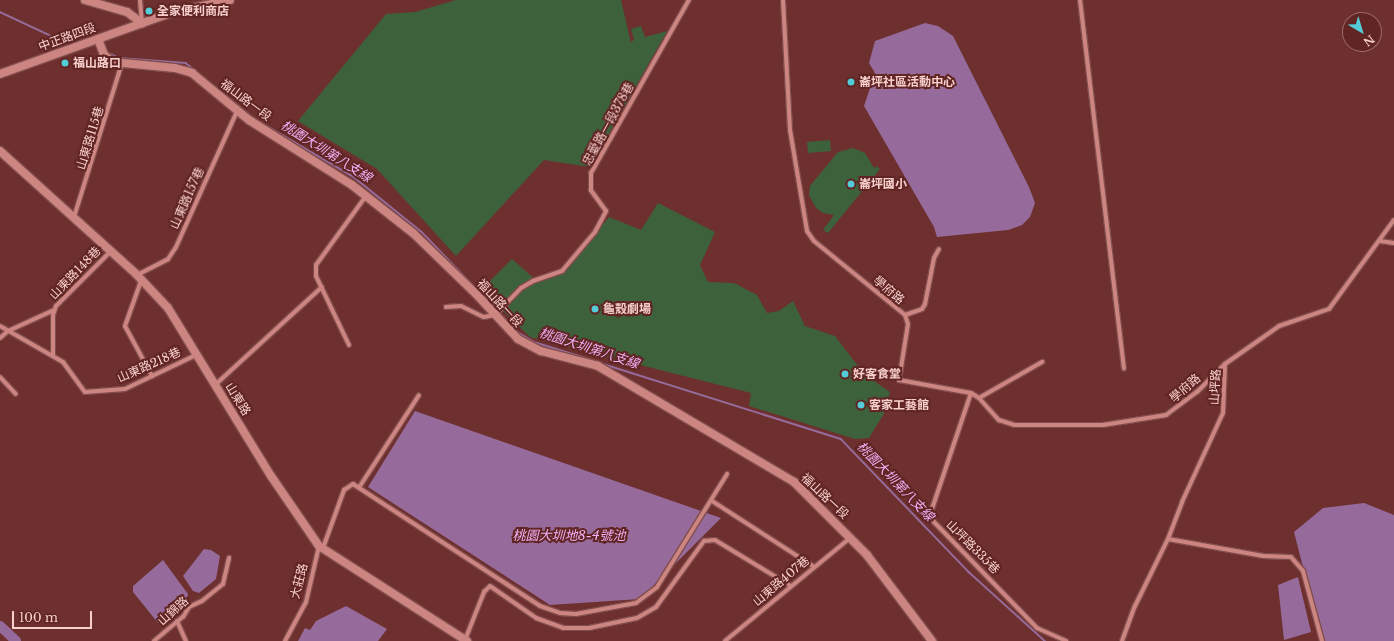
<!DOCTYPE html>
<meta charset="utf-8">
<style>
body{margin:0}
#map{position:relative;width:1394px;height:641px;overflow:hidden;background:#6d302e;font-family:"Libre Baskerville","Noto Sans TC",serif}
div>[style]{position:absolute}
.green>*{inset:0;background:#3d613b}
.water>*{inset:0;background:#966b9b}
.stream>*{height:1.5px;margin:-0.75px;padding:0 0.75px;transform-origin:0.75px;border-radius:0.75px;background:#966b9b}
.river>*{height:10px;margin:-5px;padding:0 5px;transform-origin:5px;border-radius:5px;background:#966b9b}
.roads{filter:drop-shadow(1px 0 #824d4d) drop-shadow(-1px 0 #824d4d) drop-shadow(0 1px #824d4d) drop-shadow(0 -1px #824d4d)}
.street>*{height:4px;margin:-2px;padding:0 2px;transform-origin:2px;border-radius:2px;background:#cc8581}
.secondary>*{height:8px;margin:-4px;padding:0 4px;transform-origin:4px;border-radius:4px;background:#cc8581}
.dots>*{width:11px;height:11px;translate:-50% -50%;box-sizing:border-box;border:2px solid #612524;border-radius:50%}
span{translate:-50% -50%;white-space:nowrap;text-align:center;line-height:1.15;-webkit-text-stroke:4px #612524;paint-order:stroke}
.poi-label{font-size:12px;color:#f8d1ce;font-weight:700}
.left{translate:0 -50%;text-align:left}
.street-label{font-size:12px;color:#f8d1ce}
.water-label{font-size:13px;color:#efb0f6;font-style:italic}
.north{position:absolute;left:1342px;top:12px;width:40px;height:40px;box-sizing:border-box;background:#612524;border:1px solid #9d6a68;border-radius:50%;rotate:142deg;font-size:11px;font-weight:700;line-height:16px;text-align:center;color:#f8d1ce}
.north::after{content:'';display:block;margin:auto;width:14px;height:18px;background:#52ccd6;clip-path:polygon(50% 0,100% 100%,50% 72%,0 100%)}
.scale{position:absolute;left:12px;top:611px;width:80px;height:18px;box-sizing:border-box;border:2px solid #f8d1ce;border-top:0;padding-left:5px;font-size:12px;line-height:14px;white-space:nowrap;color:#f8d1ce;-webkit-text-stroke:3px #612524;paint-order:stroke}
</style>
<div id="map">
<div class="green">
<i style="clip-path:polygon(456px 0,621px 0,631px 43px,634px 39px,631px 29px,641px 26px,645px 37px,667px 31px,590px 167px,544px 160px,456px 256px,377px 169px,298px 121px,386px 14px,415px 12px)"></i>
<i style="clip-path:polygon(830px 140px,831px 151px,808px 153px,807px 142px)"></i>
<i style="clip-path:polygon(853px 148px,865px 153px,874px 168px,876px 166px,880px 169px,828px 233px,823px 230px,834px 215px,823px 213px,816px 208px,809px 195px,810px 186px,838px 152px)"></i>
<i style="clip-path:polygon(658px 203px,715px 232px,700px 265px,708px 282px,734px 283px,757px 295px,767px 313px,779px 311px,793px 301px,805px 326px,835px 336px,864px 374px,890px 392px,885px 412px,869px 438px,855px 439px,749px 406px,751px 393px,530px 337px,503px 311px,485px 286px,512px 259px,537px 281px,563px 273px,609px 217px,641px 230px)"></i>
</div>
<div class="water">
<i style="clip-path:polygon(925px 23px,938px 26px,953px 36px,1029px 187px,1035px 203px,1030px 217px,1022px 225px,1008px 230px,937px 237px,934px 227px,864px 106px,875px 73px,869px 63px,875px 41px)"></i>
<i style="clip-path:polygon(415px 411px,721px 518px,640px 599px,550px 605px,368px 487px)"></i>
<i style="clip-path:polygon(1364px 503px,1394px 515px,1394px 641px,1322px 641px,1294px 532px,1323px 508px)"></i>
<i style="clip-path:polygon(204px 549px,211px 550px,220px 556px,216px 579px,199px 593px,193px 591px,183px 576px)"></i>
<i style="clip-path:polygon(163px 560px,188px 594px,187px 599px,158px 623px,133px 592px,133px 586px)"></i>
<i style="clip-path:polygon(1298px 577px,1311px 632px,1284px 640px,1278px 585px)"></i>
<i style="clip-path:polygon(346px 606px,387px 629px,378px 641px,298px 641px,305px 628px,310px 630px,316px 621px)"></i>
</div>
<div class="stream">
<i style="left:0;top:12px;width:66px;rotate:25deg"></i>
<i style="left:111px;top:54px;width:9px;rotate:27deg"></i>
<i style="left:119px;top:58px;width:67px;rotate:4.3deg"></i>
<i style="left:186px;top:63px;width:89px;rotate:39.1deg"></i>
<i style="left:255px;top:119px;width:115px;rotate:30.4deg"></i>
<i style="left:354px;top:177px;width:87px;rotate:39deg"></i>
<i style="left:422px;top:232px;width:140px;rotate:46.2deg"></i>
<i style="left:519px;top:333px;width:17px;rotate:31deg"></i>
<i style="left:534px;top:342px;width:61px;rotate:17.2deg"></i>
<i style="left:600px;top:363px;width:253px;rotate:17.5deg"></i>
<i style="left:841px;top:439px;width:185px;rotate:46.1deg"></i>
<i style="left:969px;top:572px;width:103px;rotate:42.2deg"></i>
</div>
<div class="river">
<i style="left:0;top:626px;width:22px;rotate:43deg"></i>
</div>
<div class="roads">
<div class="street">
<i style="left:140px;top:0;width:23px;rotate:85deg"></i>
<i style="left:783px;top:0;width:130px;rotate:86.9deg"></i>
<i style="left:790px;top:130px;width:102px;rotate:80.4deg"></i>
<i style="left:807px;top:231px;width:12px;rotate:55deg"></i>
<i style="left:814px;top:241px;width:117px;rotate:39.1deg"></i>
<i style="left:905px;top:315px;width:9px;rotate:72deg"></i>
<i style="left:908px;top:324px;width:57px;rotate:99.1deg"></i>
<i style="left:899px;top:380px;width:73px;rotate:10.2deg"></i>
<i style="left:971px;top:393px;width:9px;rotate:32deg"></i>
<i style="left:979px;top:398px;width:30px;rotate:48deg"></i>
<i style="left:999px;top:420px;width:16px;rotate:18deg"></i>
<i style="left:1014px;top:425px;width:89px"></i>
<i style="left:1103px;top:425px;width:64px;rotate:-9deg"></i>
<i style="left:1166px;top:415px;width:39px;rotate:-37deg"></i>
<i style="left:1197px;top:392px;width:40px;rotate:-45deg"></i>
<i style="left:1080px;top:0;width:371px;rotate:83.2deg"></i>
<i style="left:74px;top:217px;width:161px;rotate:-72.7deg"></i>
<i style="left:1380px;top:241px;width:14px;rotate:8deg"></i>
<i style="left:137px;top:275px;width:35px;rotate:-27deg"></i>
<i style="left:168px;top:259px;width:14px;rotate:-56deg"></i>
<i style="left:176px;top:247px;width:149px;rotate:-65.8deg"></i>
<i style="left:141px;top:281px;width:48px;rotate:109.6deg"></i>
<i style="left:125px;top:326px;width:57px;rotate:61.6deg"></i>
<i style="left:446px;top:307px;width:15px;rotate:-4deg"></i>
<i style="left:461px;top:306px;width:25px;rotate:26deg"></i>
<i style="left:484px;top:317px;width:11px;rotate:-10deg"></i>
<i style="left:495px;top:315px;width:37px;rotate:-46deg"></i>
<i style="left:521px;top:288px;width:14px;rotate:-30deg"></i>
<i style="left:533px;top:281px;width:31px;rotate:-19deg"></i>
<i style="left:562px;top:271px;width:51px;rotate:-49.8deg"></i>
<i style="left:595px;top:232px;width:24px;rotate:-62deg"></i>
<i style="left:606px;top:211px;width:26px;rotate:-126deg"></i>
<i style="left:591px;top:190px;width:17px;rotate:-90deg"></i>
<i style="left:591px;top:173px;width:199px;rotate:-60.5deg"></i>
<i style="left:905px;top:315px;width:18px;rotate:-19deg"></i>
<i style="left:922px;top:309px;width:6px;rotate:-59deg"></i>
<i style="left:925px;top:304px;width:47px;rotate:-78.9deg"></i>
<i style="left:934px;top:258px;width:10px;rotate:-61deg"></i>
<i style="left:0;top:326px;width:73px;rotate:29.7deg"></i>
<i style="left:63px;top:362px;width:37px;rotate:54deg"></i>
<i style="left:85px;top:392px;width:40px;rotate:-4.3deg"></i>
<i style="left:125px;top:389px;width:79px;rotate:-25.6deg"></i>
<i style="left:0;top:338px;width:11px;rotate:-41deg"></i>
<i style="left:8px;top:331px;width:51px;rotate:-24.5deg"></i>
<i style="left:349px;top:345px;width:76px;rotate:-115.6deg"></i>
<i style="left:316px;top:276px;width:11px;rotate:-90deg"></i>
<i style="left:316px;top:265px;width:85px;rotate:-54.1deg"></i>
<i style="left:53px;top:356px;width:41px;rotate:-90deg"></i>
<i style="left:53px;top:315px;width:9px;rotate:-72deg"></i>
<i style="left:56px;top:306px;width:76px;rotate:-45deg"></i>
<i style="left:0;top:377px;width:23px;rotate:47deg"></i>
<i style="left:215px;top:385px;width:145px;rotate:-42.5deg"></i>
<i style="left:971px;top:393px;width:129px;rotate:108.6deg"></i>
<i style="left:930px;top:515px;width:8px;rotate:60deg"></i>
<i style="left:934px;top:522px;width:148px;rotate:45.8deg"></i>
<i style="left:1037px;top:628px;width:32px;rotate:24deg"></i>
<i style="left:979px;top:398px;width:73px;rotate:-29.7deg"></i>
<i style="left:360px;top:486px;width:108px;rotate:-57deg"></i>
<i style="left:712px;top:501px;width:120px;rotate:32.8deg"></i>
<i style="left:1168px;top:539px;width:97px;rotate:10.1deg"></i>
<i style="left:1263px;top:556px;width:28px;rotate:2deg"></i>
<i style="left:1291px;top:557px;width:18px;rotate:49deg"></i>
<i style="left:1303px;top:571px;width:73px;rotate:74.8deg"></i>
<i style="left:323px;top:548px;width:62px;rotate:-70.1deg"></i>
<i style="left:344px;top:490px;width:11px;rotate:-34deg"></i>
<i style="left:353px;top:484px;width:223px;rotate:33.1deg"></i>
<i style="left:540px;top:606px;width:21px;rotate:19deg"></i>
<i style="left:560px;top:613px;width:16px;rotate:4deg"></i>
<i style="left:576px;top:614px;width:61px;rotate:-10.4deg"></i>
<i style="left:636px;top:603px;width:26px;rotate:-37deg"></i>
<i style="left:657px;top:587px;width:133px;rotate:-58.2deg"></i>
<i style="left:177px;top:621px;width:22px;rotate:66deg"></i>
<i style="left:465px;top:640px;width:52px;rotate:-68.4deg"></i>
<i style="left:484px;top:592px;width:8px;rotate:-45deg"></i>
<i style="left:490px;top:586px;width:56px;rotate:34.8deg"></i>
<i style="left:536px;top:618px;width:29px;rotate:20deg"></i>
<i style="left:563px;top:628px;width:26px"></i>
<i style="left:589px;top:628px;width:49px;rotate:-11.8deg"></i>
<i style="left:637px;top:618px;width:22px;rotate:-30deg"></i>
<i style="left:656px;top:607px;width:82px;rotate:-54deg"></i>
<i style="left:704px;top:541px;width:11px;rotate:-5deg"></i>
<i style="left:715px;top:540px;width:89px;rotate:31.2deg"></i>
<i style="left:154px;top:641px;width:38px;rotate:-40deg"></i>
<i style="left:183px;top:617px;width:12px;rotate:-59deg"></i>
<i style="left:189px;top:607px;width:14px;rotate:-25deg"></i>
<i style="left:202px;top:601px;width:27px;rotate:-39deg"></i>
<i style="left:223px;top:584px;width:27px;rotate:-77deg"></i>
<i style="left:285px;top:641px;width:44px;rotate:-61.7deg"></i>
<i style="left:306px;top:602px;width:57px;rotate:-76.9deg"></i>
<i style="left:725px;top:641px;width:162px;rotate:-39.5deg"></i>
<i style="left:1122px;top:641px;width:37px;rotate:-70deg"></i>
<i style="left:1135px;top:606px;width:75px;rotate:-63.8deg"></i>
<i style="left:1168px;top:539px;width:40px;rotate:-69deg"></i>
<i style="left:1182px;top:502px;width:98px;rotate:-65.3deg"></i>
<i style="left:1223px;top:413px;width:49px;rotate:-87.7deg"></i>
<i style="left:1225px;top:364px;width:66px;rotate:-35.1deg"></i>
<i style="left:1279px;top:326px;width:53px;rotate:-18.8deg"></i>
<i style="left:1329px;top:309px;width:110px;rotate:-53.9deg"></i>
</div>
<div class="secondary">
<i style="left:85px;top:0;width:44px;rotate:15.9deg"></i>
<i style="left:127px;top:12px;width:19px;rotate:36deg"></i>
<i style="left:98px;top:39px;width:17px;rotate:69deg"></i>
<i style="left:104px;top:55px;width:11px;rotate:38deg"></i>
<i style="left:113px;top:62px;width:62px;rotate:5.5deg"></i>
<i style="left:175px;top:68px;width:18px;rotate:16deg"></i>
<i style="left:192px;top:73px;width:74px;rotate:39.5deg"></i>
<i style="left:249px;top:120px;width:122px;rotate:32.3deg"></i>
<i style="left:352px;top:185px;width:78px;rotate:38.2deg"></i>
<i style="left:413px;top:233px;width:89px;rotate:44.1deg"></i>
<i style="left:477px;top:295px;width:60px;rotate:47deg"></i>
<i style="left:518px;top:339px;width:26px;rotate:28deg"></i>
<i style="left:541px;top:351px;width:59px;rotate:14.7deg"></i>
<i style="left:598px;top:366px;width:228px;rotate:30.6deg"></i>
<i style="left:794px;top:482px;width:103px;rotate:45deg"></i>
<i style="left:867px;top:555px;width:108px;rotate:52.9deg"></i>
<i style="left:0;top:74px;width:184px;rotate:-19.7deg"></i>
<i style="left:173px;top:12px;width:58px;rotate:-11.9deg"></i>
<i style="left:0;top:151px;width:185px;rotate:42.1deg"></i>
<i style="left:137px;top:275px;width:45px;rotate:46.8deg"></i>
<i style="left:168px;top:308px;width:197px;rotate:58.5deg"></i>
<i style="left:271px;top:476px;width:85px;rotate:55.6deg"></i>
<i style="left:319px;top:546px;width:176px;rotate:32.7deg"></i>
</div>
</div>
<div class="dots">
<i style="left:149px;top:11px;background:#52ccd6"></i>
<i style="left:65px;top:63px;background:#52ccd6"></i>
<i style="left:851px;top:82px;background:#52ccd6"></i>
<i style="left:851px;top:184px;background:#52ccd6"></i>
<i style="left:595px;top:309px;background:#52ccd6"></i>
<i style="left:845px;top:374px;background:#52ccd6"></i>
<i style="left:861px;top:405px;background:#52ccd6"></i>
</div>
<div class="poi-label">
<span class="left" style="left:157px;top:11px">全家便利商店</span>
<span class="left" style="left:73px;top:63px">福山路口</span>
<span class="left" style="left:859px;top:82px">崙坪社區活動中心</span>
<span class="left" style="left:859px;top:184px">崙坪國小</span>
<span class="left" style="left:603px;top:309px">龜殼劇場</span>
<span class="left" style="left:853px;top:374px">好客食堂</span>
<span class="left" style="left:869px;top:405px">客家工藝館</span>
</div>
<div class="street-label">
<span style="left:67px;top:37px;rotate:-20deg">中正路四段</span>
<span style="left:246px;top:100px;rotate:37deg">福山路一段</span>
<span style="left:608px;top:124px;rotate:-61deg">忠愛路一段378巷</span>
<span style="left:90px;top:138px;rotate:-73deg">山東路115巷</span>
<span style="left:187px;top:198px;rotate:-66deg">山東路157巷</span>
<span style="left:75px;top:273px;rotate:-46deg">山東路148巷</span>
<span style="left:889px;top:290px;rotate:40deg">學府路</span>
<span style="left:500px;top:303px;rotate:47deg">福山路一段</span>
<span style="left:149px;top:365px;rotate:-24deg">山東路218巷</span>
<span style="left:1215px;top:387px;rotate:-87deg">山坪路</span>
<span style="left:1185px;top:388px;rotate:-41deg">學府路</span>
<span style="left:238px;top:399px;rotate:58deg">山東路</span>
<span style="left:825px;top:496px;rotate:43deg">福山路一段</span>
<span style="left:973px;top:547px;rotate:45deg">山坪路335巷</span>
<span style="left:299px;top:581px;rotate:-76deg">大莊路</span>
<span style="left:781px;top:581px;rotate:-40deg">山東路407巷</span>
<span style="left:173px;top:611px;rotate:-42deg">山錦路</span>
</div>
<div class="water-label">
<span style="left:326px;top:152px;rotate:32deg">桃園大圳第八支線</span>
<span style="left:589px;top:349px;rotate:18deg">桃園大圳第八支線</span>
<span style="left:895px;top:482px;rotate:46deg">桃園大圳第八支線</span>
<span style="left:569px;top:536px">桃園大圳地8-4號池</span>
</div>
<div class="north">N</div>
<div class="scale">100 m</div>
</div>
